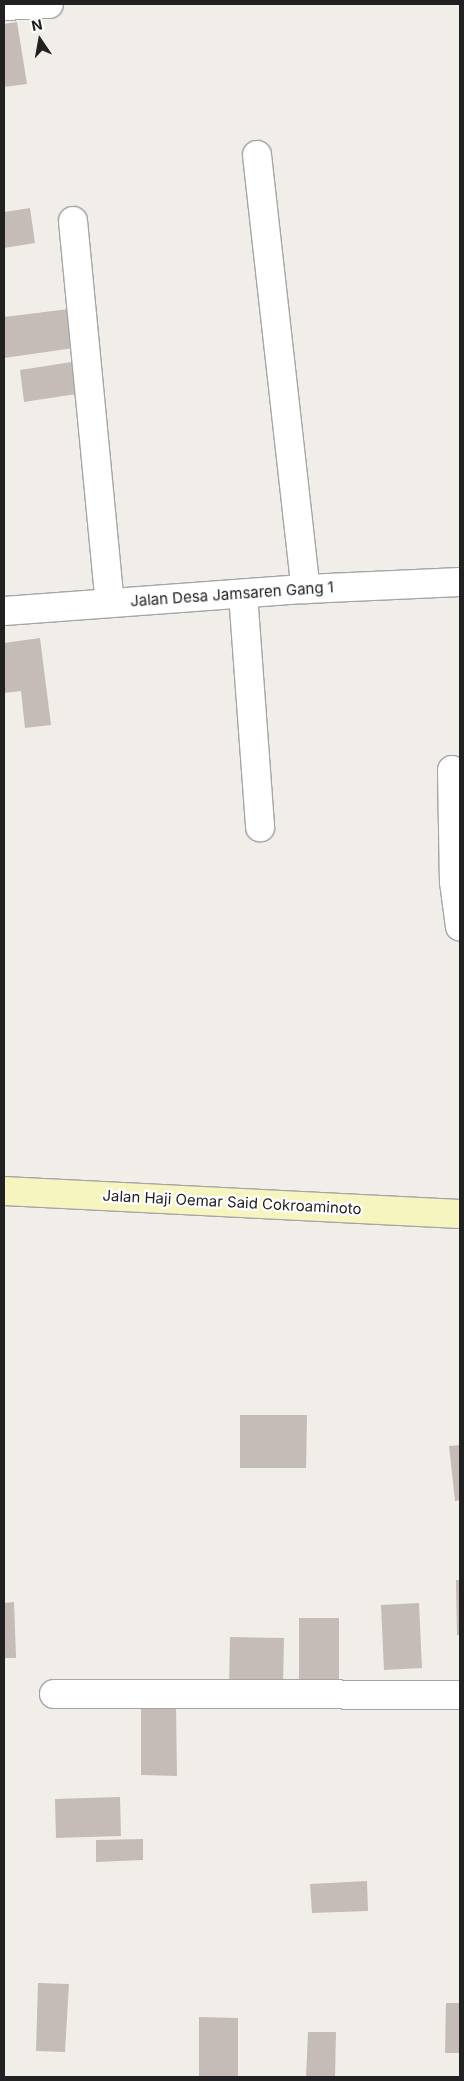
<!DOCTYPE html>
<style>
body{margin:0}
#map{position:relative;width:464px;height:2081px;overflow:hidden;background:#f1ede8;font-family:Inter,sans-serif}
div>[style]{position:absolute}
.building>*{inset:0;background:#c5bcb7}
.roads{filter:drop-shadow(1px 0 #a5a5a5) drop-shadow(-1px 0 #a5a5a5) drop-shadow(0 1px #a5a5a5) drop-shadow(0 -1px #a5a5a5)}
.minor>*{height:28px;margin:-14px;padding:0 14px;transform-origin:14px;border-radius:14px;background:#fff}
.secondary>*{height:28px;margin:-14px;padding:0 14px;transform-origin:14px;border-radius:14px;background:#f7f5bf}
span{translate:-50% -50%;white-space:nowrap;text-align:center;line-height:1.15;-webkit-text-stroke:4.5px #fff;paint-order:stroke}
.street-label{font-size:15px;color:#212121}
.frame{position:absolute;inset:0;border:5px solid #212121;pointer-events:none}
.north{position:absolute;left:15px;top:15px;width:50px;height:50px;-webkit-text-stroke:4px #fff;paint-order:stroke;rotate:348deg;font-size:14px;font-weight:700;line-height:20px;text-align:center;color:#212121}
.north::after{content:'';display:block;margin:auto;width:18px;height:22px;background:#212121;clip-path:polygon(50% 0,100% 100%,50% 72%,0 100%)}
</style>
<div id="map">
<div class="building">
<i style="clip-path:polygon(17px 22px,27px 84px,4px 87px,4px 24px)"></i>
<i style="clip-path:polygon(30px 208px,35px 243px,4px 248px,4px 212px)"></i>
<i style="clip-path:polygon(69px 309px,74px 348px,4px 358px,4px 317px)"></i>
<i style="clip-path:polygon(78px 361px,83px 393px,24px 402px,20px 370px)"></i>
<i style="clip-path:polygon(40px 638px,51px 725px,25px 728px,21px 691px,4px 693px,4px 643px)"></i>
<i style="clip-path:polygon(240px 1415px,307px 1415px,306px 1468px,240px 1468px)"></i>
<i style="clip-path:polygon(460px 1445px,460px 1500px,455px 1501px,449px 1446px)"></i>
<i style="clip-path:polygon(456px 1580px,460px 1580px,460px 1635px,457px 1635px)"></i>
<i style="clip-path:polygon(14px 1602px,16px 1658px,4px 1658px,4px 1603px)"></i>
<i style="clip-path:polygon(419px 1603px,422px 1668px,384px 1670px,381px 1605px)"></i>
<i style="clip-path:polygon(299px 1618px,339px 1618px,339px 1687px,299px 1688px)"></i>
<i style="clip-path:polygon(230px 1637px,284px 1638px,283px 1688px,229px 1687px)"></i>
<i style="clip-path:polygon(141px 1705px,176px 1705px,177px 1776px,141px 1775px)"></i>
<i style="clip-path:polygon(120px 1797px,121px 1836px,56px 1838px,55px 1799px)"></i>
<i style="clip-path:polygon(143px 1839px,143px 1860px,96px 1862px,96px 1840px)"></i>
<i style="clip-path:polygon(367px 1881px,368px 1911px,312px 1913px,310px 1884px)"></i>
<i style="clip-path:polygon(38px 1983px,69px 1984px,65px 2052px,36px 2051px)"></i>
<i style="clip-path:polygon(446px 2003px,460px 2003px,460px 2053px,445px 2053px)"></i>
<i style="clip-path:polygon(199px 2017px,238px 2018px,238px 2077px,199px 2077px)"></i>
<i style="clip-path:polygon(308px 2032px,336px 2032px,335px 2077px,306px 2077px)"></i>
</div>
<div class="roads">
<div class="minor">
<i style="left:4px;top:6px;width:45px;rotate:-2.5deg"></i>
<i style="left:257px;top:155px;width:437px;rotate:83.6deg"></i>
<i style="left:73px;top:221px;width:383px;rotate:84.5deg"></i>
<i style="left:243px;top:594px;width:234px;rotate:85.8deg"></i>
<i style="left:4px;top:611px;width:303px;rotate:-4.2deg"></i>
<i style="left:306px;top:589px;width:154px;rotate:-2.6deg"></i>
<i style="left:452px;top:770px;width:112px;rotate:89deg"></i>
<i style="left:454px;top:882px;width:45px;rotate:82.4deg"></i>
<i style="left:54px;top:1694px;width:406px;rotate:0.1deg"></i>
</div>
<div class="secondary">
<i style="left:4px;top:1191px;width:457px;rotate:2.9deg"></i>
</div>
</div>
<div class="street-label">
<span style="left:232px;top:594px;rotate:-4deg">Jalan Desa Jamsaren Gang 1</span>
<span style="left:232px;top:1202px;rotate:3deg">Jalan Haji Oemar Said Cokroaminoto</span>
</div>
<div class="frame"></div>
<div class="north">N</div>
</div>
